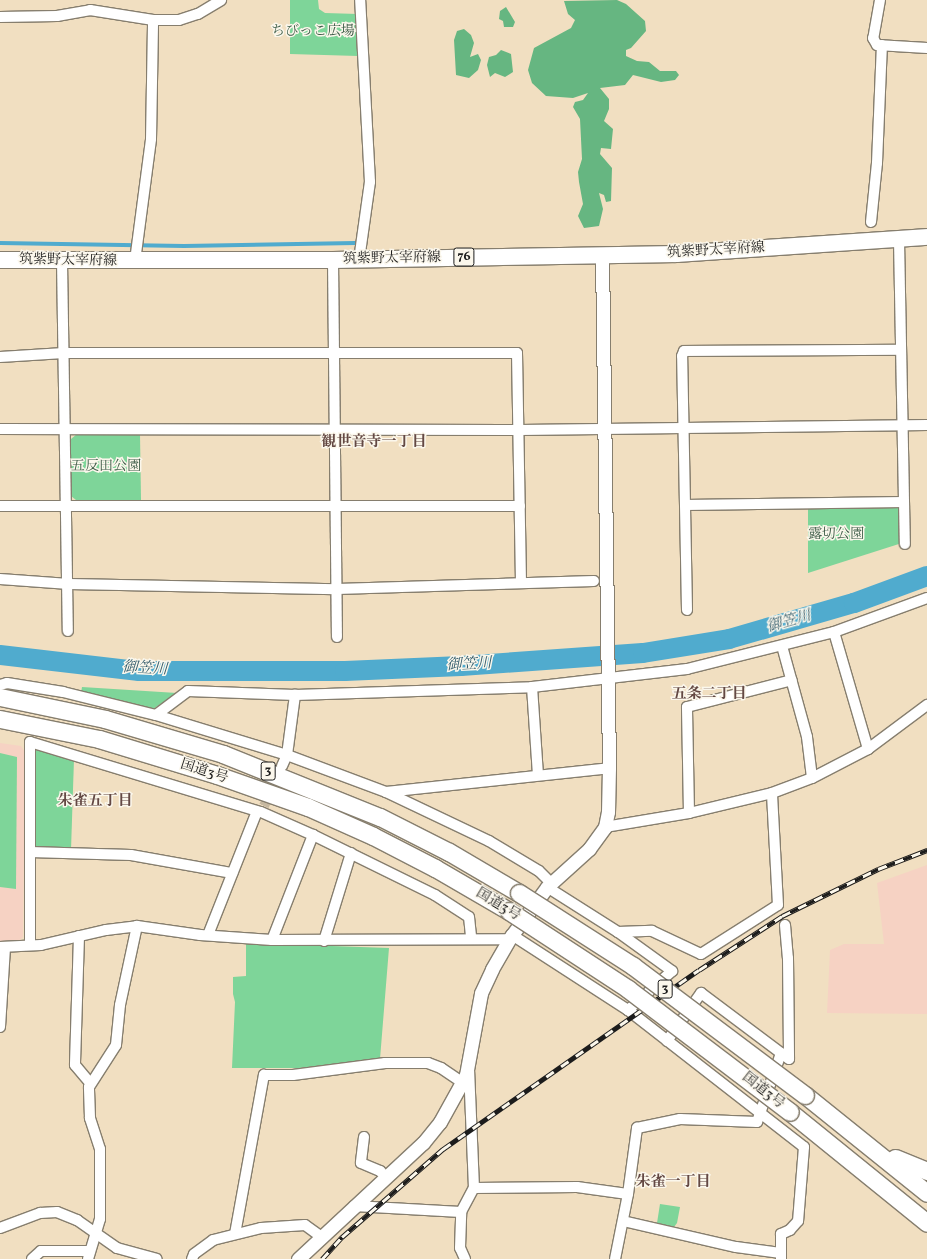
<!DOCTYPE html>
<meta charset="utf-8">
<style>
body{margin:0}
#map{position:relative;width:927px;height:1259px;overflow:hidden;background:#f1dfc1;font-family:Vollkorn,"Noto Serif JP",serif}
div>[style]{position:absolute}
.built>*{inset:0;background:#f6d2c3}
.green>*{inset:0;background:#7ed599}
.forest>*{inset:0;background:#66b681}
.stream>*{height:3.5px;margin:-1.75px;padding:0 1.75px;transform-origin:1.75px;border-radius:1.75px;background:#50abce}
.river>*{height:20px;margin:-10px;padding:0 10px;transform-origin:10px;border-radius:10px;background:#50abce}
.minor-tunnel>*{height:10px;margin-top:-5px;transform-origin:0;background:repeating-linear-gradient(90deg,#c6b8a0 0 10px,transparent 0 15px)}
.roads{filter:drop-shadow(1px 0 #867e6e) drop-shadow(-1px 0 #867e6e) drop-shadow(0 1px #867e6e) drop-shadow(0 -1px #867e6e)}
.minor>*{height:10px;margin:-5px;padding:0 5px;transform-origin:5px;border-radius:5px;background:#fff}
.tertiary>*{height:13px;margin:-6.5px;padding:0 6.5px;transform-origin:6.5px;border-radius:6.5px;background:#fff}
.primary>*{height:16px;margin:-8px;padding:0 8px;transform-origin:8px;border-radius:8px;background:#fff}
.trunk>*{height:17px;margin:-8.5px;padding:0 8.5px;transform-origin:8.5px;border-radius:8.5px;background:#fff}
.rail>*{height:4.5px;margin-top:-2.25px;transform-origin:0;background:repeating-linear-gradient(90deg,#fbf7ec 0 9px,#1c1c1c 0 18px);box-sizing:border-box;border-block:1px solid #1c1c1c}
.bridges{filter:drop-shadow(1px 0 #867e6e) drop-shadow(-1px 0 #867e6e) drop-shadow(0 1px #867e6e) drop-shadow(0 -1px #867e6e)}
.trunk-bridge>*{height:17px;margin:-8.5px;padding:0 8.5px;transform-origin:8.5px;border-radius:8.5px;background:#fff}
span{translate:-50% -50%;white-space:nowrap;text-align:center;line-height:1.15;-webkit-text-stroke:3px #fbf7ec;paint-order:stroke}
.shield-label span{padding:1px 3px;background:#fbf7ec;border:1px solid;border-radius:3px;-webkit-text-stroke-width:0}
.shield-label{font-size:13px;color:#1c1c1c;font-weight:700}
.park-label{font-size:14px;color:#3e5d48}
.street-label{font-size:14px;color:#1c1c1c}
.neighbourhood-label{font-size:15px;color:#634843;font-weight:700}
.water-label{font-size:15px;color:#335c6c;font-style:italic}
</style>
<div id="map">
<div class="built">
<i style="clip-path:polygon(0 743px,21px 746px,25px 752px,23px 937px,17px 943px,0 943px)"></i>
<i style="clip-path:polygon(927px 865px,927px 1014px,827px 1013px,830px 950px,844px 944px,884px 944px,877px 883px)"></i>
</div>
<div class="green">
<i style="clip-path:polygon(290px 0,318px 0,319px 9px,325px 13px,358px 14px,358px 56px,290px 54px)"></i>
<i style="clip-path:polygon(77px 434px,140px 434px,141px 500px,76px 500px,71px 496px,71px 439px)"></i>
<i style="clip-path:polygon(896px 505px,901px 510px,902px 543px,808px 573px,808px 508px)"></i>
<i style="clip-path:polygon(82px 687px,177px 693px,153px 709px,81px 693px)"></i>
<i style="clip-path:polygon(36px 750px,74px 759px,71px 850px,34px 849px)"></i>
<i style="clip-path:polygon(0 753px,17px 757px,16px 889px,0 887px)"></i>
<i style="clip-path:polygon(246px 943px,389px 948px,380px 1059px,299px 1068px,232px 1068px,235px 1002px,233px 994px,233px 977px,246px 976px)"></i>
<i style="clip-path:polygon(660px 1204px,680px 1207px,677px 1223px,674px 1227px,657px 1223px)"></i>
</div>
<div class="forest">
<i style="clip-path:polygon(617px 0,626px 4px,645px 21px,646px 31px,631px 48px,626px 50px,626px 56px,637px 61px,649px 62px,660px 71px,676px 71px,679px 75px,675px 80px,661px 82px,633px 75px,625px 85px,600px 88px,609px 99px,609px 109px,604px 121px,613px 129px,611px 149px,601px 148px,600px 154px,612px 168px,611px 201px,606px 202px,604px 195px,599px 193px,603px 209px,599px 226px,584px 228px,578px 216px,583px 204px,579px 182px,578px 172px,582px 159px,580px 119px,573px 107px,575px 102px,583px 100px,588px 93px,573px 98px,546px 96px,532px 83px,528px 70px,534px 48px,571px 28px,575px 20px,568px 14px,564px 1px)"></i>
<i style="clip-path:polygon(506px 7px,515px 22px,513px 27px,504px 27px,503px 21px,499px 19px,500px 11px)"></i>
<i style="clip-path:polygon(464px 29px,471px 35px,474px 43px,470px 57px,478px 54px,481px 60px,478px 70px,469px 78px,456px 75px,454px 40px,457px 31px)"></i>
<i style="clip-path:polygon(501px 50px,511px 54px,513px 72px,505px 77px,495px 73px,490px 77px,487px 65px,489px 57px,496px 55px)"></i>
</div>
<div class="stream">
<i style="left:0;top:243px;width:184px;rotate:0.9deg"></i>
<i style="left:184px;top:246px;width:171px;rotate:-1deg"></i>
</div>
<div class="river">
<i style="left:0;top:655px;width:140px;rotate:6.6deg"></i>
<i style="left:139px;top:671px;width:206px"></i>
<i style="left:345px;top:671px;width:116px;rotate:-2.5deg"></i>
<i style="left:461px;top:666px;width:182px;rotate:-4.1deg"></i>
<i style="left:643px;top:653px;width:87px;rotate:-9.2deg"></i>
<i style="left:729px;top:639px;width:130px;rotate:-16.1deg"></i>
<i style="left:854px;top:603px;width:78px;rotate:-20.3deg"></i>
</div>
<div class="minor-tunnel">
<i style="left:264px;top:806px;width:38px;rotate:-65deg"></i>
</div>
<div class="roads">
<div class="minor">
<i style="left:880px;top:0;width:39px;rotate:100deg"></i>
<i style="left:873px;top:38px;width:8px;rotate:60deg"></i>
<i style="left:877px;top:45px;width:50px;rotate:3.4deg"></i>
<i style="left:0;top:17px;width:57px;rotate:-1deg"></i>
<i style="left:57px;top:16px;width:34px;rotate:-10deg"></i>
<i style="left:90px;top:10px;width:64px;rotate:9deg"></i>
<i style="left:153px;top:20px;width:26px"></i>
<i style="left:179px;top:20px;width:20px;rotate:-18deg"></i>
<i style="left:198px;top:14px;width:27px;rotate:-31deg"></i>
<i style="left:871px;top:222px;width:59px;rotate:-84.2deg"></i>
<i style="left:877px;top:163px;width:118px;rotate:-87.6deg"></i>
<i style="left:899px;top:240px;width:304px;rotate:88.9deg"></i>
<i style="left:333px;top:260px;width:377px;rotate:89.4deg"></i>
<i style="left:359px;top:260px;width:79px;rotate:-82deg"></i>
<i style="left:370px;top:182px;width:182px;rotate:-93.1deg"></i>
<i style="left:62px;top:261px;width:370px;rotate:89.1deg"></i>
<i style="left:135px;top:261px;width:123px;rotate:-82.5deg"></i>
<i style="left:151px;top:139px;width:119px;rotate:-89deg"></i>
<i style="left:0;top:357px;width:64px;rotate:-3.6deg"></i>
<i style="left:64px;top:353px;width:453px"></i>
<i style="left:517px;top:353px;width:229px;rotate:89deg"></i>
<i style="left:0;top:429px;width:520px;rotate:0.11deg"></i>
<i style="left:520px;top:430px;width:407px;rotate:-0.7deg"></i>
<i style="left:685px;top:505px;width:219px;rotate:-0.8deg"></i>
<i style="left:0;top:506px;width:520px"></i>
<i style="left:0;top:579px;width:69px;rotate:4.1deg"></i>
<i style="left:69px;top:584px;width:268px;rotate:1.1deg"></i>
<i style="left:337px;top:589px;width:257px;rotate:-1.8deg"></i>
<i style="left:687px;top:610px;width:254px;rotate:-91.1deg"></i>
<i style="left:682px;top:356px;width:5px;rotate:-68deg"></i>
<i style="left:684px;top:351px;width:217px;rotate:-0.3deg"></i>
<i style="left:834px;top:632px;width:122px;rotate:73.8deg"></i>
<i style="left:782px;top:646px;width:94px;rotate:74.6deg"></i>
<i style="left:807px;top:737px;width:41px;rotate:83deg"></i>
<i style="left:0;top:685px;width:7px;rotate:-16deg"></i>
<i style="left:7px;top:683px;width:57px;rotate:9.1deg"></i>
<i style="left:63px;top:692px;width:96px;rotate:13.9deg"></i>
<i style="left:156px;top:715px;width:137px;rotate:17deg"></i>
<i style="left:287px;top:755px;width:106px;rotate:20.5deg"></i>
<i style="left:386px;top:792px;width:114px;rotate:25.4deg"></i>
<i style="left:489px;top:841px;width:58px;rotate:31deg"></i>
<i style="left:539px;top:871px;width:17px;rotate:45deg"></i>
<i style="left:532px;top:687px;width:87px;rotate:86.1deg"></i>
<i style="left:156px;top:715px;width:40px;rotate:-37deg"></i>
<i style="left:188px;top:691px;width:107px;rotate:2.1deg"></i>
<i style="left:295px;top:695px;width:237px;rotate:-1.9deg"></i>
<i style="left:532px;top:687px;width:156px;rotate:-6.6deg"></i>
<i style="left:687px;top:669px;width:152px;rotate:-14.1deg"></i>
<i style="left:834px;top:632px;width:99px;rotate:-20.1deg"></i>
<i style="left:282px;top:766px;width:12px;rotate:-66deg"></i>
<i style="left:287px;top:755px;width:61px;rotate:-82.4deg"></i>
<i style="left:386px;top:792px;width:224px;rotate:-6.1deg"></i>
<i style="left:689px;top:813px;width:106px;rotate:-91.1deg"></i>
<i style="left:687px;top:707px;width:108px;rotate:-14.4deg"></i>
<i style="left:605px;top:827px;width:85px;rotate:-9.5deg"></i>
<i style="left:689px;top:813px;width:85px;rotate:-13.5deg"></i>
<i style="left:772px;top:793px;width:43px;rotate:-20.6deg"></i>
<i style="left:812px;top:778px;width:63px;rotate:-27.4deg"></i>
<i style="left:868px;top:749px;width:74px;rotate:-36.7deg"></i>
<i style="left:30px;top:852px;width:101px;rotate:1.7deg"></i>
<i style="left:131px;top:855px;width:103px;rotate:10.1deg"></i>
<i style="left:547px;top:887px;width:84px;rotate:32.4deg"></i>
<i style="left:618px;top:932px;width:67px;rotate:35.8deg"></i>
<i style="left:672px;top:971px;width:59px;rotate:138.4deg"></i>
<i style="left:785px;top:925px;width:33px;rotate:85deg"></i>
<i style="left:788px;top:958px;width:101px;rotate:89.4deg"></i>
<i style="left:618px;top:932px;width:34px;rotate:-2deg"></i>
<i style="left:652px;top:931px;width:54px;rotate:25.1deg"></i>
<i style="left:701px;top:954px;width:91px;rotate:-32.5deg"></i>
<i style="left:778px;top:905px;width:112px;rotate:-93.1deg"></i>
<i style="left:208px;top:935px;width:133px;rotate:-68.4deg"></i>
<i style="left:512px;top:935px;width:138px;rotate:32.9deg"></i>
<i style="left:628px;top:1010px;width:223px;rotate:37.9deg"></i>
<i style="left:804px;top:1147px;width:74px;rotate:94.6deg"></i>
<i style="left:798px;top:1221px;width:12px;rotate:132deg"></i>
<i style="left:790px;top:1230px;width:10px;rotate:156deg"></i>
<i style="left:781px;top:1234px;width:25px;rotate:90deg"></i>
<i style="left:79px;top:936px;width:129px;rotate:91.8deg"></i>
<i style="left:75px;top:1065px;width:23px;rotate:50deg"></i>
<i style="left:272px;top:940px;width:113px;rotate:-68.7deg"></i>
<i style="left:324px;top:941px;width:92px;rotate:-72.9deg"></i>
<i style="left:30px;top:945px;width:203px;rotate:-90deg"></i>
<i style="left:30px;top:742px;width:241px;rotate:16.9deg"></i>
<i style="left:261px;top:812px;width:57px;rotate:23.9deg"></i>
<i style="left:313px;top:835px;width:136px;rotate:26.2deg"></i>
<i style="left:435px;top:895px;width:40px;rotate:32.9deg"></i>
<i style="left:469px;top:917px;width:20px;rotate:84deg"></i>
<i style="left:0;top:947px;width:41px;rotate:-2.8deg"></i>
<i style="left:41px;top:945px;width:67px;rotate:-13deg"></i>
<i style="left:106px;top:930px;width:31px;rotate:-7deg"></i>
<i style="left:137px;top:926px;width:64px;rotate:8.1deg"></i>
<i style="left:200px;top:935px;width:72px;rotate:4deg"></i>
<i style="left:272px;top:940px;width:238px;rotate:-0.2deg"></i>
<i style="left:0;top:1027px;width:80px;rotate:-86.4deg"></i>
<i style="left:667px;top:1041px;width:59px;rotate:-54.7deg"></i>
<i style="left:701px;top:993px;width:110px;rotate:36.9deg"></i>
<i style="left:364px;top:1137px;width:26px;rotate:97deg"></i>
<i style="left:361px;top:1163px;width:21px;rotate:23deg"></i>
<i style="left:380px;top:1171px;width:8px;rotate:45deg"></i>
<i style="left:474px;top:1188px;width:103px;rotate:-0.6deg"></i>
<i style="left:577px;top:1187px;width:51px;rotate:7.8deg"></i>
<i style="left:628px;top:1194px;width:66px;rotate:101.3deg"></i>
<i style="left:628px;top:1194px;width:67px;rotate:-82.2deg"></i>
<i style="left:637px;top:1128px;width:44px;rotate:-11.8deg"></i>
<i style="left:680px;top:1119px;width:77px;rotate:2.2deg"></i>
<i style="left:757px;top:1122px;width:73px;rotate:-70.8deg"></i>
<i style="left:354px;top:1206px;width:107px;rotate:3.2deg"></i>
<i style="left:623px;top:1221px;width:116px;rotate:13deg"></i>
<i style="left:736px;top:1247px;width:45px;rotate:7.6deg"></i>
<i style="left:0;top:1228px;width:43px;rotate:-20.6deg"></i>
<i style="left:40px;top:1213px;width:17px;rotate:-3deg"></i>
<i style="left:57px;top:1212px;width:22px;rotate:22deg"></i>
<i style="left:77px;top:1220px;width:49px;rotate:35deg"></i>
<i style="left:117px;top:1248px;width:41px;rotate:15.4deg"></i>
<i style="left:235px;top:1234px;width:162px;rotate:-79.7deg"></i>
<i style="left:264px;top:1075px;width:29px"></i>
<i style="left:293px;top:1075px;width:93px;rotate:-7.4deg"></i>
<i style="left:385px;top:1063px;width:43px"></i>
<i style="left:428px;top:1063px;width:14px;rotate:21deg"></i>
<i style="left:441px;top:1068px;width:25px;rotate:34deg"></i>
<i style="left:32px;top:1259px;width:12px;rotate:-42deg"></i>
<i style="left:41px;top:1251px;width:48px"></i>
<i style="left:88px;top:1259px;width:42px;rotate:-73.3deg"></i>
<i style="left:100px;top:1219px;width:70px;rotate:-90deg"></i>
<i style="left:100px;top:1149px;width:33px;rotate:-108deg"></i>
<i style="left:90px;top:1118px;width:31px;rotate:-92deg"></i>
<i style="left:89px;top:1087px;width:50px;rotate:-57.3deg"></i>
<i style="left:116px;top:1045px;width:40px;rotate:-84.3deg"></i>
<i style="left:120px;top:1005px;width:81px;rotate:-77.9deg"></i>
<i style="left:192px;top:1259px;width:5px;rotate:-68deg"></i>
<i style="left:194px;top:1254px;width:24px;rotate:-36deg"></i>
<i style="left:213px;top:1240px;width:49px;rotate:-14deg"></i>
<i style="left:261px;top:1228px;width:44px;rotate:-3.9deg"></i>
<i style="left:305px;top:1225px;width:19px;rotate:36deg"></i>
<i style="left:465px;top:1259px;width:12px;rotate:-114deg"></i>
<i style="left:460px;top:1248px;width:36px;rotate:-88deg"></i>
<i style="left:461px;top:1212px;width:27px;rotate:-62deg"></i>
<i style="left:474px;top:1188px;width:117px;rotate:-92.4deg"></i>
</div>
<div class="tertiary">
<i style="left:298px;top:1259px;width:171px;rotate:-42.9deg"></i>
<i style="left:423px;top:1143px;width:27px;rotate:-51deg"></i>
<i style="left:440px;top:1122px;width:54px;rotate:-61deg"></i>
<i style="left:466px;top:1075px;width:83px;rotate:-79.6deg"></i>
<i style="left:481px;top:993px;width:26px;rotate:-65deg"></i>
<i style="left:492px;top:969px;width:39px;rotate:-60deg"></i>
<i style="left:512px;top:935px;width:59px;rotate:-53.9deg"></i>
<i style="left:547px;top:887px;width:57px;rotate:-42.1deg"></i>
<i style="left:589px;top:849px;width:27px;rotate:-54deg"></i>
<i style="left:605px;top:827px;width:15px;rotate:-79deg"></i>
<i style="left:608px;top:812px;width:44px;rotate:-88.7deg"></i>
<i style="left:609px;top:768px;width:513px;rotate:-90.78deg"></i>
</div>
<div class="primary">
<i style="left:0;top:260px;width:333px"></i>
<i style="left:333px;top:260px;width:344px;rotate:-1deg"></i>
<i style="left:677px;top:254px;width:251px;rotate:-3.9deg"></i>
</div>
<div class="trunk">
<i style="left:0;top:697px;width:107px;rotate:11.8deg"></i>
<i style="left:105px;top:719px;width:123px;rotate:16.5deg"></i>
<i style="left:223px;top:754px;width:169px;rotate:21.9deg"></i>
<i style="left:380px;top:817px;width:77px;rotate:26.9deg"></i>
<i style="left:449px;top:852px;width:81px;rotate:30.4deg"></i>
<i style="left:0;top:719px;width:101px;rotate:11.4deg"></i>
<i style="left:99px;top:739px;width:123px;rotate:17deg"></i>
<i style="left:217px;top:775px;width:96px;rotate:19.4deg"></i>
<i style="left:308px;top:807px;width:71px;rotate:24deg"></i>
<i style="left:373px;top:836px;width:70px;rotate:27.3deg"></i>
<i style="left:435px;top:868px;width:86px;rotate:30.2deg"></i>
<i style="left:805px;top:1095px;width:156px;rotate:38.8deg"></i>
<i style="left:790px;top:1112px;width:176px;rotate:39deg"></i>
<i style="left:895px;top:1158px;width:35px;rotate:22deg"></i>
</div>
</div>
<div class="rail">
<i style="left:322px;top:1259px;width:30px;rotate:-48deg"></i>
<i style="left:342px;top:1237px;width:134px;rotate:-41.1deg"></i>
<i style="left:443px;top:1149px;width:312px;rotate:-35deg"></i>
<i style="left:699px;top:970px;width:99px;rotate:-33deg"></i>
<i style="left:782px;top:916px;width:107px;rotate:-26.1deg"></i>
<i style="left:878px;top:869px;width:53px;rotate:-21.2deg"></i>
</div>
<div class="bridges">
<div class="trunk-bridge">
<i style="left:519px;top:893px;width:135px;rotate:32.6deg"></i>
<i style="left:633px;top:966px;width:215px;rotate:36.9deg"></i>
<i style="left:509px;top:911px;width:142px;rotate:33.2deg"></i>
<i style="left:628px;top:989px;width:203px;rotate:37.2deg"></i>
</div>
</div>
<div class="shield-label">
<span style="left:464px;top:257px">76</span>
<span style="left:268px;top:771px">3</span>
<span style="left:665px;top:989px">3</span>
</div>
<div class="park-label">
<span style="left:313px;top:32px">ちびっこ広場</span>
<span style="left:106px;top:467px">五反田公園</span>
<span style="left:836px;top:535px">露切公園</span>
</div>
<div class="street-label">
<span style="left:716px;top:251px;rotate:-3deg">筑紫野太宰府線</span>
<span style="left:392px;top:259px;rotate:-1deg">筑紫野太宰府線</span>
<span style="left:68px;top:261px;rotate:1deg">筑紫野太宰府線</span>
<span style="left:204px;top:772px;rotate:18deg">国道3号</span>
<span style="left:498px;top:905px;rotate:31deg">国道3号</span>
<span style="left:763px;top:1091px;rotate:38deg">国道3号</span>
</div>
<div class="neighbourhood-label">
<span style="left:374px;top:443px">観世音寺一丁目</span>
<span style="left:709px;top:695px">五条二丁目</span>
<span style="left:95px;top:802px">朱雀五丁目</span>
<span style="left:673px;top:1183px">朱雀一丁目</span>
</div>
<div class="water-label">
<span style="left:789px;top:622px;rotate:-16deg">御笠川</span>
<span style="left:469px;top:665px;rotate:-3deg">御笠川</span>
<span style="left:145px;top:669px;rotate:3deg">御笠川</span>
</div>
</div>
